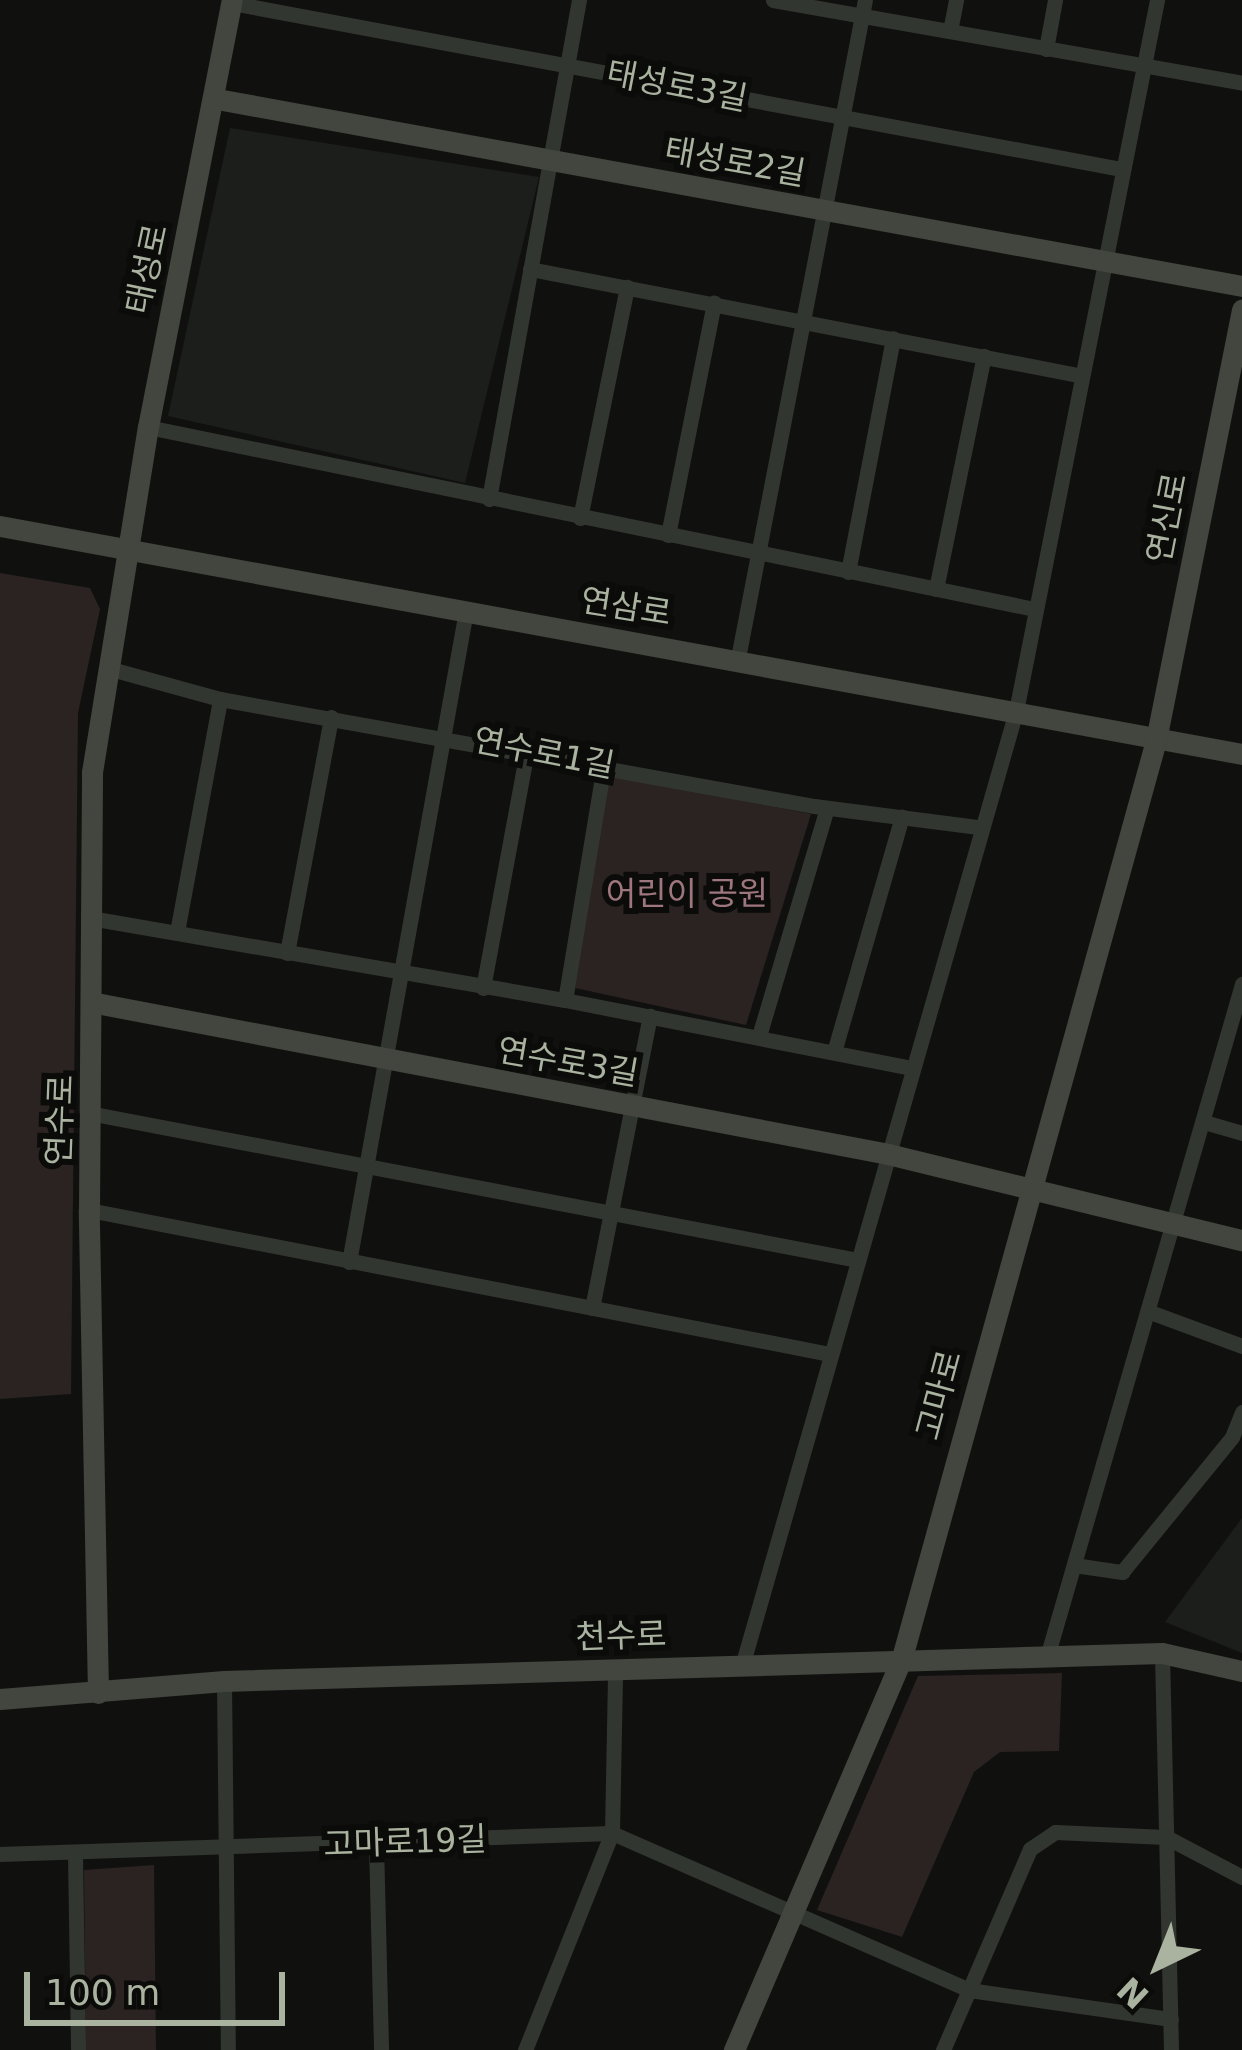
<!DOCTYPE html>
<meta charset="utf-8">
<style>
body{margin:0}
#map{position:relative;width:1242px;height:2050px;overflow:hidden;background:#10110f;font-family:"DejaVu Sans","Noto Sans KR",sans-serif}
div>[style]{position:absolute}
.built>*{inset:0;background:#1c1e1b}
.green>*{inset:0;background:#2b2222}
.street>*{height:15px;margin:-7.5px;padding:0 7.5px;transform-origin:7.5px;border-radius:7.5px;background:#323630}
.secondary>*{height:21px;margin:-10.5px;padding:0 10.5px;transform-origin:10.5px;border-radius:10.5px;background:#42463e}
span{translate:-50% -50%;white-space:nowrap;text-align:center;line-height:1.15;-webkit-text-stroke:12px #0b0c0a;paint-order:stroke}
.street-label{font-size:33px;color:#aab2a0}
.park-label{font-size:33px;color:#9e767d}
.north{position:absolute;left:1098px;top:1906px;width:120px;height:120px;-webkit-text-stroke:9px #0b0c0a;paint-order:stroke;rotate:223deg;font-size:33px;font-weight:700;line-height:48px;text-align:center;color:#aab2a0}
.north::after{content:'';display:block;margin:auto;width:42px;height:54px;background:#aab2a0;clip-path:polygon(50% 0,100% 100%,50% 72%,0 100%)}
.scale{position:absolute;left:24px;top:1972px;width:261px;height:54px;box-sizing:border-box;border:6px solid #aab2a0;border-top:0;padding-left:15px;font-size:36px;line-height:42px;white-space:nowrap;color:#aab2a0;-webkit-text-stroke:9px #0b0c0a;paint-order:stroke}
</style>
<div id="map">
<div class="built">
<i style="clip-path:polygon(230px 128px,539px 177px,465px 483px,168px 416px)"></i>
<i style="clip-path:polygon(1242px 1518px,1242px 1653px,1165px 1622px)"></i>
</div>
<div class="green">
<i style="clip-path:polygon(0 573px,90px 588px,100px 609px,78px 713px,71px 1394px,0 1399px)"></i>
<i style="clip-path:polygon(610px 775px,811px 814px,746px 1025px,575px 988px)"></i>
<i style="clip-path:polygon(1062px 1673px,1059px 1751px,1000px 1752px,974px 1772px,902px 1937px,817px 1910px,918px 1676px)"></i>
<i style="clip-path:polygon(154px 1865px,156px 2050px,86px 2050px,84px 1870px)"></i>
</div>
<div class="street">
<i style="left:773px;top:0;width:476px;rotate:10deg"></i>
<i style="left:232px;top:3px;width:905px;rotate:10.57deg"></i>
<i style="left:950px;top:31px;width:32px;rotate:-79deg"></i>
<i style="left:1046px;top:49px;width:50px;rotate:-79.6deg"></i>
<i style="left:530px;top:269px;width:558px;rotate:10.95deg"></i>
<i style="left:148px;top:427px;width:905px;rotate:11.6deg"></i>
<i style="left:489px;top:499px;width:507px;rotate:-79.78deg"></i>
<i style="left:580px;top:518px;width:236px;rotate:-78.5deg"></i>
<i style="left:668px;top:535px;width:237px;rotate:-78.8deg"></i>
<i style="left:848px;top:572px;width:238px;rotate:-79.1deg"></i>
<i style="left:936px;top:589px;width:238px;rotate:-78.4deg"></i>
<i style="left:738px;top:658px;width:670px;rotate:-79.08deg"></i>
<i style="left:111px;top:669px;width:113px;rotate:15.4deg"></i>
<i style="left:220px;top:699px;width:604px;rotate:10.21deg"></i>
<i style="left:814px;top:806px;width:166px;rotate:7.3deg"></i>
<i style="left:604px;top:765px;width:238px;rotate:99.4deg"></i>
<i style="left:565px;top:1000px;width:354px;rotate:11.1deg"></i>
<i style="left:96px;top:919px;width:476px;rotate:9.8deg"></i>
<i style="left:177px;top:932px;width:237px;rotate:-79.5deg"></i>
<i style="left:287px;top:953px;width:240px;rotate:-79.4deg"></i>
<i style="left:483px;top:988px;width:242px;rotate:-79.5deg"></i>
<i style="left:759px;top:1036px;width:238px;rotate:-73.4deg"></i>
<i style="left:834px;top:1052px;width:245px;rotate:-73.9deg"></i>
<i style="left:94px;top:1114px;width:778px;rotate:10.82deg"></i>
<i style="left:1204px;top:1122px;width:40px;rotate:16deg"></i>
<i style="left:89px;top:1210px;width:755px;rotate:11deg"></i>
<i style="left:349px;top:1262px;width:656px;rotate:-79.82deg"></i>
<i style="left:592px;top:1308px;width:298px;rotate:-78.8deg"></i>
<i style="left:1150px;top:1312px;width:98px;rotate:20.3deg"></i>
<i style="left:1074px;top:1565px;width:49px;rotate:8.3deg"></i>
<i style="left:1122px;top:1572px;width:174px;rotate:-50.8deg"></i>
<i style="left:1232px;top:1437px;width:27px;rotate:-68deg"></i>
<i style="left:1162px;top:1653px;width:397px;rotate:88.7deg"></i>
<i style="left:1047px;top:1657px;width:701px;rotate:-73.84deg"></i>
<i style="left:742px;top:1666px;width:994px;rotate:-73.99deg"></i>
<i style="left:1016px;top:711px;width:725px;rotate:-78.78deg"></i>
<i style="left:224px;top:1681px;width:369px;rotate:89.4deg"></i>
<i style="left:376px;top:1843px;width:207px;rotate:88.6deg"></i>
<i style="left:0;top:1854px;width:612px;rotate:-1.97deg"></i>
<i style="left:612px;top:1833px;width:390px;rotate:23.7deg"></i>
<i style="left:969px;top:1990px;width:204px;rotate:8.2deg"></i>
<i style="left:75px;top:1854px;width:196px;rotate:89.1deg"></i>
<i style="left:525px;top:2050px;width:234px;rotate:-68.2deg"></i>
<i style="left:612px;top:1833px;width:163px;rotate:-88.9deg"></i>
<i style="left:943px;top:2050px;width:219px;rotate:-66.6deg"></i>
<i style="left:1030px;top:1849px;width:30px;rotate:-34deg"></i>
<i style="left:1055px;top:1832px;width:111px;rotate:2.6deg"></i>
<i style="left:1166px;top:1837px;width:86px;rotate:27.8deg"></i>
</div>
<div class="secondary">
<i style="left:217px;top:99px;width:1042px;rotate:10.34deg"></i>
<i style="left:0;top:526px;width:1263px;rotate:10.4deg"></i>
<i style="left:96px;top:1003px;width:806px;rotate:10.79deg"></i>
<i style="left:888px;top:1154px;width:364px;rotate:13.7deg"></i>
<i style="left:98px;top:1693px;width:483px;rotate:-91.1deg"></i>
<i style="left:89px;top:1210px;width:438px;rotate:-89.6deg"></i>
<i style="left:92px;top:772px;width:350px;rotate:-80.8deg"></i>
<i style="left:148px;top:427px;width:435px;rotate:-78.9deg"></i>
<i style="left:0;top:1699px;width:225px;rotate:-4.6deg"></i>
<i style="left:224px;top:1681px;width:938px;rotate:-1.71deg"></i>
<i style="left:1162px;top:1653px;width:82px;rotate:12.7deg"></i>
<i style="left:734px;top:2050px;width:423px;rotate:-66.8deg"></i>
<i style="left:901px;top:1661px;width:956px;rotate:-74.52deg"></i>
<i style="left:1156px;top:740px;width:439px;rotate:-78.7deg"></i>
</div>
<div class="street-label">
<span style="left:677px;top:86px;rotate:11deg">태성로3길</span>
<span style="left:735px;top:162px;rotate:10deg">태성로2길</span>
<span style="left:147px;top:269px;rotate:-78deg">태성로</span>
<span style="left:1167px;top:518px;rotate:-79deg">연신로</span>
<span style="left:626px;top:607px;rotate:9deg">연삼로</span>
<span style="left:544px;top:753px;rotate:11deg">연수로1길</span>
<span style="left:568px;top:1062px;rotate:10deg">연수로3길</span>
<span style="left:60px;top:1120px;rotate:-88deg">연수로</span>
<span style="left:939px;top:1395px;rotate:-75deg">고마로</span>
<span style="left:621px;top:1636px;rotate:-2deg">천수로</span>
<span style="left:405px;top:1842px;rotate:-2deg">고마로19길</span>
</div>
<div class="park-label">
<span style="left:687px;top:894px">어린이 공원</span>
</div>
<div class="north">N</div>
<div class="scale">100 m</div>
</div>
